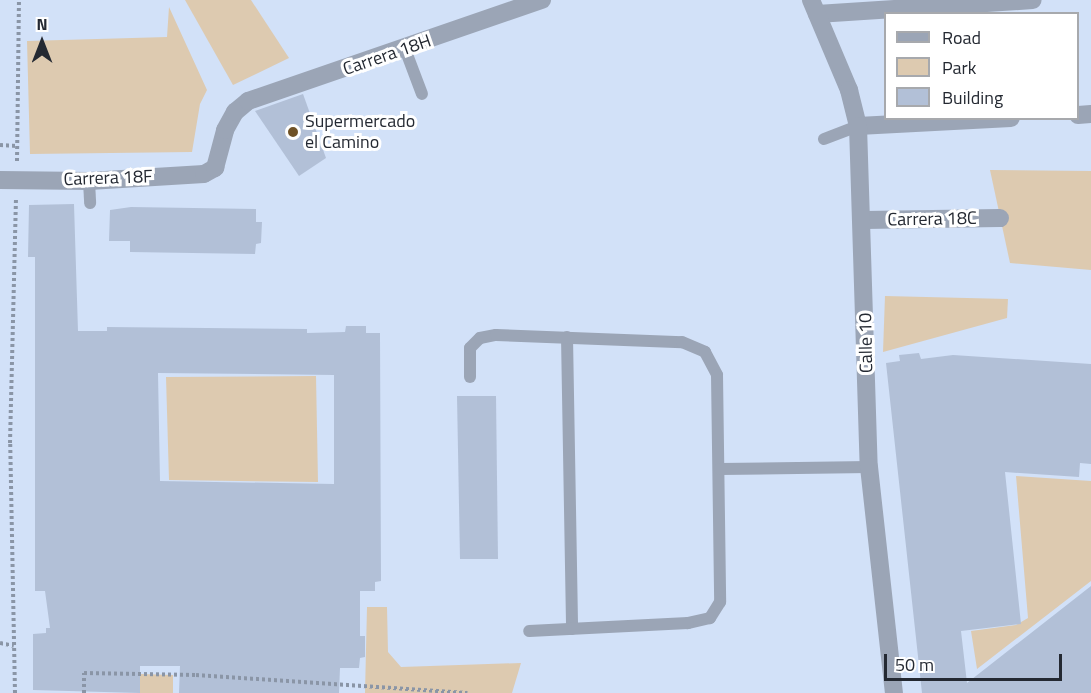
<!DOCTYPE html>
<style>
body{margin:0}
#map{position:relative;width:1091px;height:693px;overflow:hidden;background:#d2e1f8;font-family:"Titillium Web",sans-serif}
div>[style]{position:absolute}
.green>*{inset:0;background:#ddcab0}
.building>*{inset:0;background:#b2c0d7}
.path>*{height:4px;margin-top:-2px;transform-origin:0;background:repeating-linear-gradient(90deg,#8a95a6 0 3px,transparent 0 6px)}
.service>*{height:12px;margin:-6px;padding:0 6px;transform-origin:6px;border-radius:6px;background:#9ba5b6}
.minor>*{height:18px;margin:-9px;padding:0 9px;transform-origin:9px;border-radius:9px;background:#9ba5b6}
.tertiary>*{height:18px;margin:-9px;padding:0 9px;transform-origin:9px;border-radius:9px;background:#9ba5b6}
.dots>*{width:16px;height:16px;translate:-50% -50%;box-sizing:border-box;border:3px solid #fff;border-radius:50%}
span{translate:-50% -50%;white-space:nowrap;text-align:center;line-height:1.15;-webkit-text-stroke:6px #fff;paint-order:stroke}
.street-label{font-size:18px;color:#242932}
.poi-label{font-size:18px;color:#242932}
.left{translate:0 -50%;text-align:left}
.legend{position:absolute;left:884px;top:12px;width:195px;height:108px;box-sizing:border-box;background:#fff;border:2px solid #a7a9ad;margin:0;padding:8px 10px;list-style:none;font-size:18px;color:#242932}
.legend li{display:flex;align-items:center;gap:12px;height:30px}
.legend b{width:30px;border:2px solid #a7a9ad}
.north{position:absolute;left:12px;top:12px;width:60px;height:60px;-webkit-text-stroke:4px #fff;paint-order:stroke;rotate:0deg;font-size:16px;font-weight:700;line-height:24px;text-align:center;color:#242932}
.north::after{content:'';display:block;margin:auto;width:21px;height:27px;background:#242932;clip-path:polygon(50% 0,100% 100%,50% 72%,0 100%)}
.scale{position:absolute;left:884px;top:654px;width:178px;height:27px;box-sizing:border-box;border:3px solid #242932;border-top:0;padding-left:8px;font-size:18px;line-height:21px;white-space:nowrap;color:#242932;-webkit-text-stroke:4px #fff;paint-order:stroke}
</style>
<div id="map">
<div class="green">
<i style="clip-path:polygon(185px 0,251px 0,289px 58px,233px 85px)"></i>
<i style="clip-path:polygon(169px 7px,207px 90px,200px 104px,192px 152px,30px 154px,27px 41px,167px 37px)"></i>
<i style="clip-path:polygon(990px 170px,1091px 171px,1091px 270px,1010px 263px)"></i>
<i style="clip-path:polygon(885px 296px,1008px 299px,1007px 318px,883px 352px)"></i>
<i style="clip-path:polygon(316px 376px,318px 482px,169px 480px,166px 377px)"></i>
<i style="clip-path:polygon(1016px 476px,1091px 481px,1091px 581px,977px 669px,971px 631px,1016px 625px,1028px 618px)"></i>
<i style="clip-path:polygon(367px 607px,387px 607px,388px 652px,401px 667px,521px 663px,512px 693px,365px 693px)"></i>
<i style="clip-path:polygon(140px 674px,173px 675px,173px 693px,140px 693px)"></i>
</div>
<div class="building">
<i style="clip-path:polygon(303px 94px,326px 158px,299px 176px,255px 111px)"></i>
<i style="clip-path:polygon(evenodd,74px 204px,78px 331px,107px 331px,107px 327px,307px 329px,307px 333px,345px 332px,346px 326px,366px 326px,366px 333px,380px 333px,381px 581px,375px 582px,375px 591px,360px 591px,360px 636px,365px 636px,365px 657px,360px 658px,359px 668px,340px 668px,339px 693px,179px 693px,180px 666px,140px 666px,140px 693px,33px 690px,33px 634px,46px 633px,46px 628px,50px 628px,45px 591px,35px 591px,35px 257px,28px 257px,29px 205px,74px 204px,158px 373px,334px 375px,334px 484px,160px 481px,158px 373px)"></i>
<i style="clip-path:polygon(131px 207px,256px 209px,256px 222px,262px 222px,261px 243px,256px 244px,255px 254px,130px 252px,130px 241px,109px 241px,110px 210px)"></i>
<i style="clip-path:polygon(919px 353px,921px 359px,953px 355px,1091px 364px,1091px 464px,1080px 463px,1079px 477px,1005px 472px,1021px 624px,961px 631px,967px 683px,1091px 586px,1091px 693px,922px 693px,886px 363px,900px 361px,899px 355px)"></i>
<i style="clip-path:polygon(457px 396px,496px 396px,498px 559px,460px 559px)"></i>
</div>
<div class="path">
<i style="left:0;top:145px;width:17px;rotate:3deg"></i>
<i style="left:17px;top:161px;width:161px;rotate:-89.3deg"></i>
<i style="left:0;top:643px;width:14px;rotate:12deg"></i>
<i style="left:15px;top:693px;width:250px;rotate:-91.1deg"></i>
<i style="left:10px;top:443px;width:244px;rotate:-88.6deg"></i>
<i style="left:84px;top:693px;width:20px;rotate:-90deg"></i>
<i style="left:84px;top:673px;width:112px;rotate:1deg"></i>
<i style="left:196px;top:675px;width:272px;rotate:3.8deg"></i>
</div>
<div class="service">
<i style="left:405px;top:49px;width:48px;rotate:69.3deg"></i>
<i style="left:824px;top:139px;width:36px;rotate:-21deg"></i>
<i style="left:89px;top:181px;width:22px;rotate:87deg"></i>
<i style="left:567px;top:337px;width:292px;rotate:89deg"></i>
<i style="left:470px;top:377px;width:29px;rotate:-90deg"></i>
<i style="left:470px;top:348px;width:14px;rotate:-45deg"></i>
<i style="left:480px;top:338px;width:16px;rotate:-11deg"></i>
<i style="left:496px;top:335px;width:186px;rotate:2.2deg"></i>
<i style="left:682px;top:342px;width:25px;rotate:23deg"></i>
<i style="left:705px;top:352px;width:26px;rotate:62deg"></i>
<i style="left:717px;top:375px;width:227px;rotate:89.2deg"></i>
<i style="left:720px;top:602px;width:19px;rotate:122deg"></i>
<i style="left:710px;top:618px;width:23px;rotate:167deg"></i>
<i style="left:688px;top:623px;width:159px;rotate:177.1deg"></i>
<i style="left:720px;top:469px;width:149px;rotate:-0.8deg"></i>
</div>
<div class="minor">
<i style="left:817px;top:14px;width:216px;rotate:-3.7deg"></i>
<i style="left:1078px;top:115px;width:13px;rotate:-4deg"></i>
<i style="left:858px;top:126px;width:153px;rotate:-3deg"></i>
<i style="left:0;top:180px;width:89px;rotate:0.6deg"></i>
<i style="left:89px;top:181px;width:115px;rotate:-3.5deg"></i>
<i style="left:204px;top:174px;width:13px;rotate:-29deg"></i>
<i style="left:215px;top:168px;width:39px;rotate:-75deg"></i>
<i style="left:225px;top:130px;width:21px;rotate:-61deg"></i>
<i style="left:235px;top:112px;width:17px;rotate:-40deg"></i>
<i style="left:248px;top:101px;width:311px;rotate:-19deg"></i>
<i style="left:864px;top:220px;width:136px;rotate:-0.8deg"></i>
</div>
<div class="tertiary">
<i style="left:811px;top:0;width:98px;rotate:67.1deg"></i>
<i style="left:849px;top:90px;width:37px;rotate:76deg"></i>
<i style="left:858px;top:126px;width:341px;rotate:88.2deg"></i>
<i style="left:869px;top:467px;width:227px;rotate:83.7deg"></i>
</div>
<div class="dots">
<i style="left:293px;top:132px;background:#6f5226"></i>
</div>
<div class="street-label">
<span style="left:387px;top:55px;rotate:-19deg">Carrera 18H</span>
<span style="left:108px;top:178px;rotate:-2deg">Carrera 18F</span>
<span style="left:932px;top:219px;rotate:-1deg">Carrera 18C</span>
<span style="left:866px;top:343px;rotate:-91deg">Calle 10</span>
</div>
<div class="poi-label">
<span class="left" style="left:305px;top:132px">Supermercado<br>el Camino</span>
</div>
<ul class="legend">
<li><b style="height:8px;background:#9ba5b6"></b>Road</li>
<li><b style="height:16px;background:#ddcab0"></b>Park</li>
<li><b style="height:16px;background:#b2c0d7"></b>Building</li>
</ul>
<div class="north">N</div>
<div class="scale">50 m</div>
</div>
